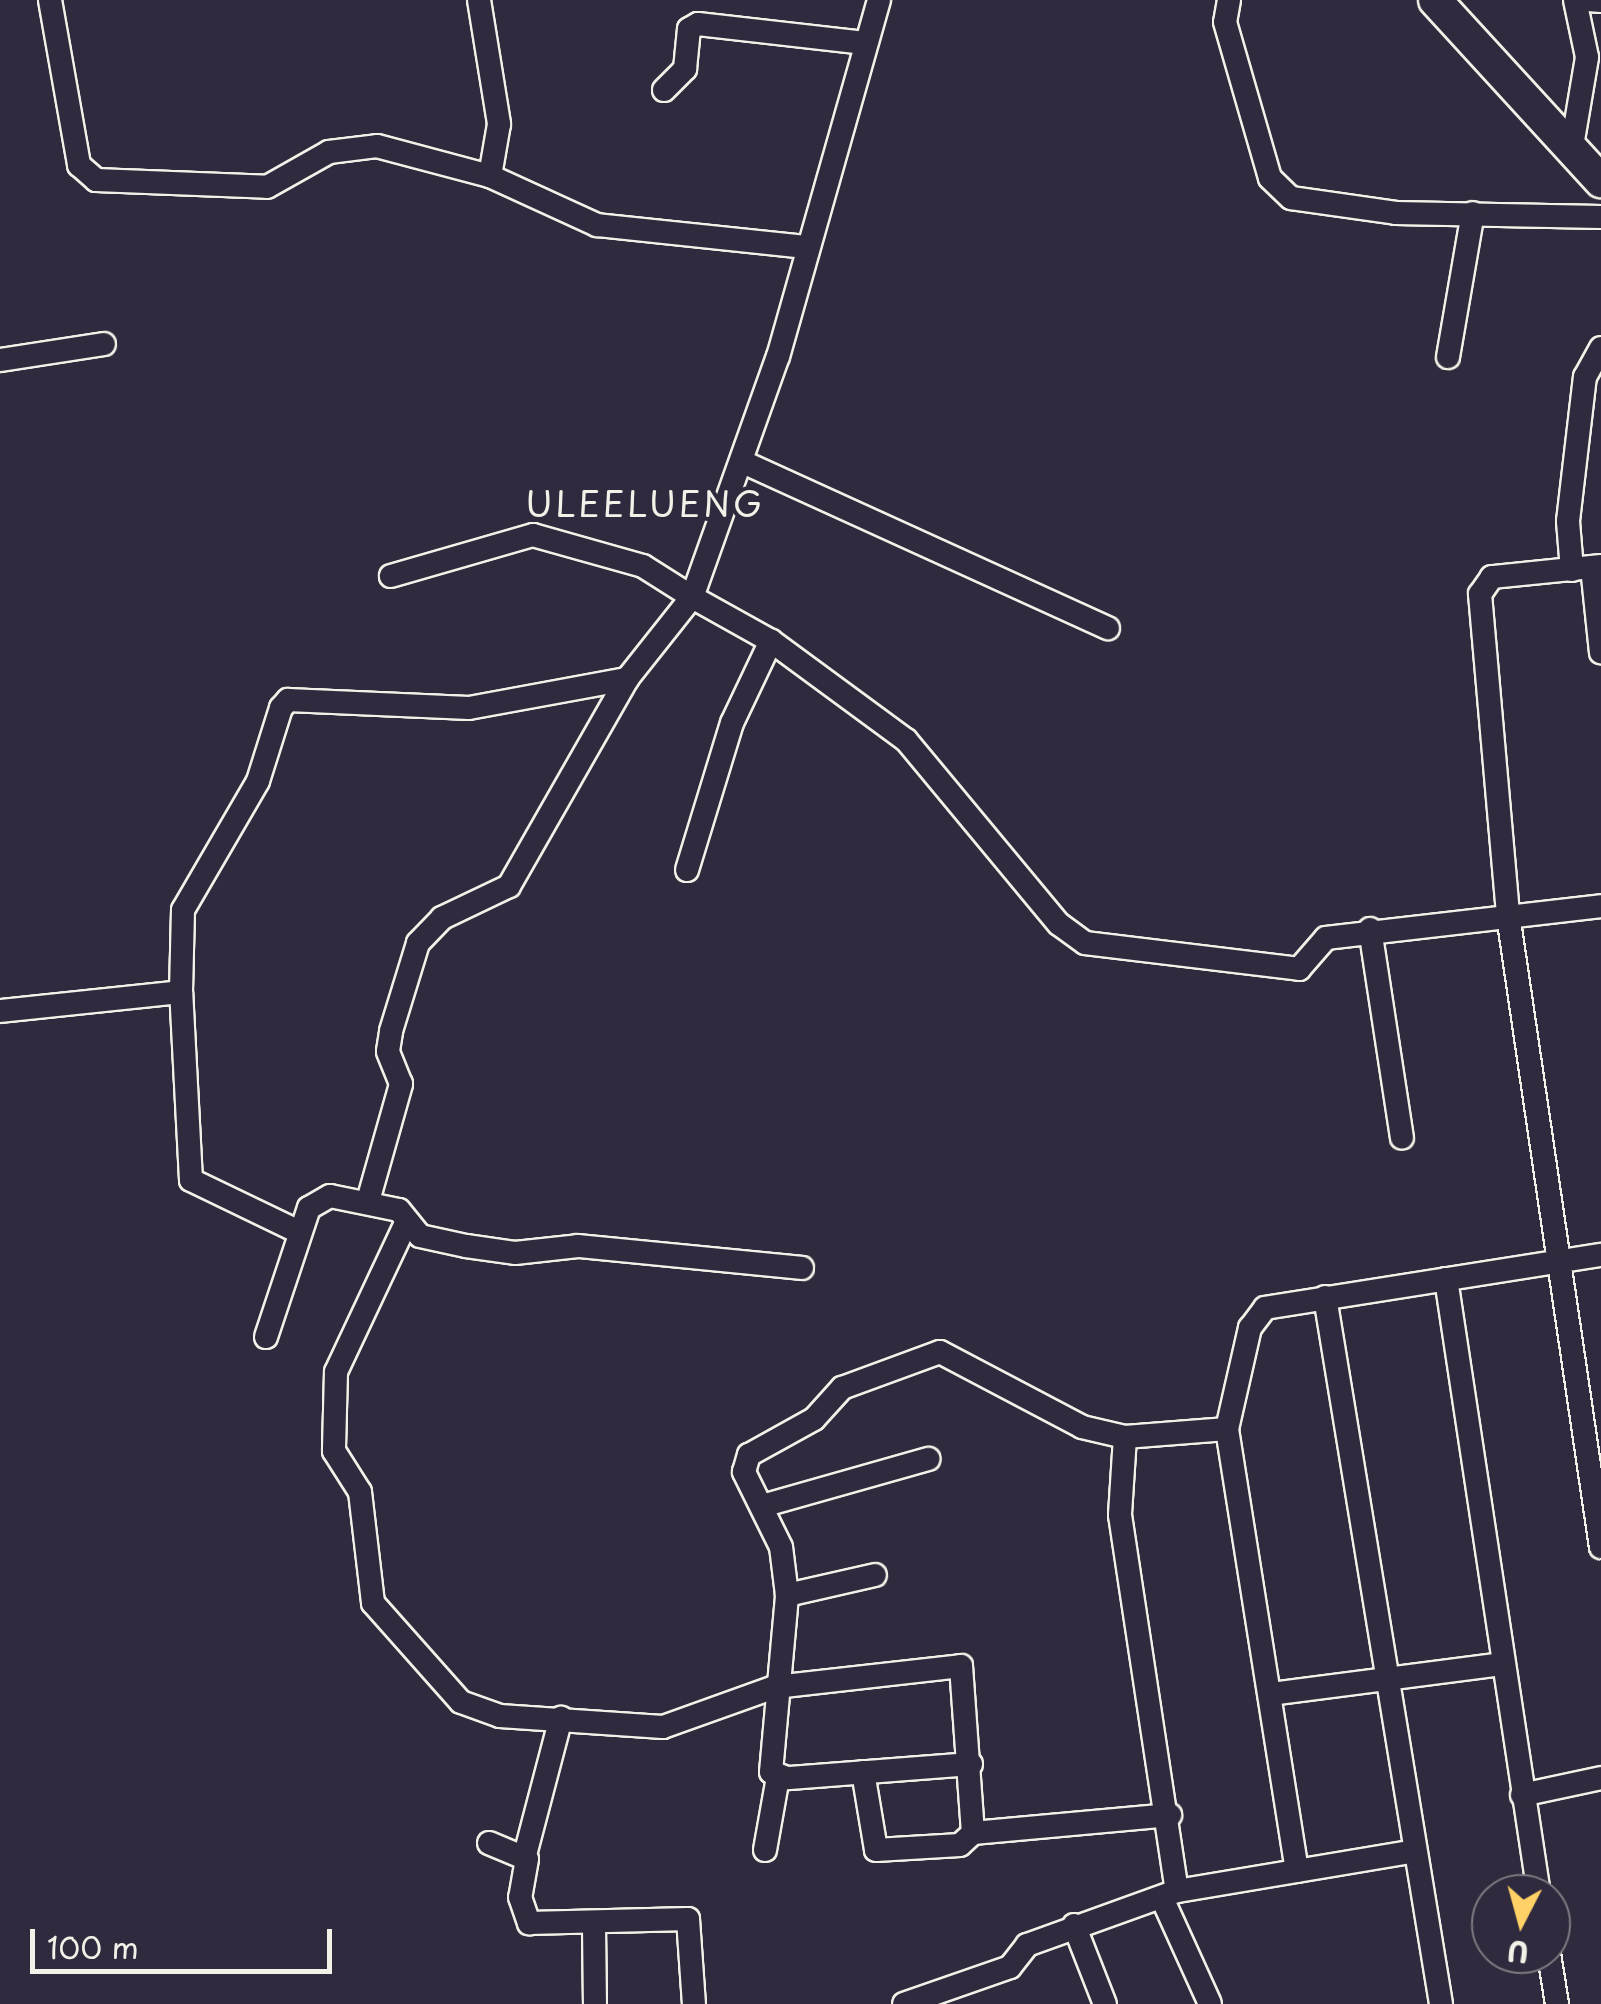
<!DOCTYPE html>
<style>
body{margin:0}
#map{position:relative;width:1601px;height:2004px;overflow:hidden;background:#2f2a3d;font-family:"Playpen Sans",sans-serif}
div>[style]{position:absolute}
.roads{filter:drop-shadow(2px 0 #f4f1e8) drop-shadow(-2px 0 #f4f1e8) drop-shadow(0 2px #f4f1e8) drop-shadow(0 -2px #f4f1e8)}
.street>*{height:22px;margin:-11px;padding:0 11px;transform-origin:11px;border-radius:11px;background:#2f2a3d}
.secondary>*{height:32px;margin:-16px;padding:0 16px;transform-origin:16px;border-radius:16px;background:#2f2a3d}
span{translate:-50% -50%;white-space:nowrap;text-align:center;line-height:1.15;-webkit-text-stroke:8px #2f2a3d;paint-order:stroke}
.quarter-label{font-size:35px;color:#f4f1e8;letter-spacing:2.5px}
.north{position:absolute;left:1471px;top:1874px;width:100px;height:100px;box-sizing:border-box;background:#2f2a3d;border:2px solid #7e7a81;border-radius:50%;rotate:186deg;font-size:28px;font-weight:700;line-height:40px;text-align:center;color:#f4f1e8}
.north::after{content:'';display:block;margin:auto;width:35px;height:45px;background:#ffd166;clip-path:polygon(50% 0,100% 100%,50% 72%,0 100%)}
.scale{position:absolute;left:30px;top:1929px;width:302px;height:45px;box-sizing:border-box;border:5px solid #f4f1e8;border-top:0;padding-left:12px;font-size:30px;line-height:35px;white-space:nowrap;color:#f4f1e8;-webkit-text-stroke:8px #2f2a3d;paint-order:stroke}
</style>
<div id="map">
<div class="roads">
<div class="street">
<i style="left:50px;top:0;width:168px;rotate:80deg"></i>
<i style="left:79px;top:165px;width:23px;rotate:41deg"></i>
<i style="left:96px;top:180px;width:171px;rotate:2.3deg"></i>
<i style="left:267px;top:187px;width:71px;rotate:-29.4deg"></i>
<i style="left:329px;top:152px;width:48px;rotate:-7.1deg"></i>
<i style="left:377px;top:146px;width:117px;rotate:14.9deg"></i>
<i style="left:490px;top:176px;width:118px;rotate:24.6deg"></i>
<i style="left:597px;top:225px;width:211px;rotate:6deg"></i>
<i style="left:479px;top:0;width:126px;rotate:80.8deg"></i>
<i style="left:499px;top:124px;width:53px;rotate:99.8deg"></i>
<i style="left:879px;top:0;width:370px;rotate:105.8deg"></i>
<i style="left:778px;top:356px;width:256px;rotate:109.6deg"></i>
<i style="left:692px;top:597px;width:90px;rotate:29.1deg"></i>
<i style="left:771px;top:641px;width:167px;rotate:36.3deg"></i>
<i style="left:906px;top:740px;width:239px;rotate:50.3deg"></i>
<i style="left:1059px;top:924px;width:32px;rotate:36deg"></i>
<i style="left:1085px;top:943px;width:216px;rotate:6.9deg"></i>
<i style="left:1299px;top:969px;width:41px;rotate:-48.9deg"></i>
<i style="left:1326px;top:938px;width:277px;rotate:-6.6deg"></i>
<i style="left:1229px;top:0;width:22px;rotate:100deg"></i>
<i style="left:1225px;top:22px;width:162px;rotate:73.9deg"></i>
<i style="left:1270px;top:178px;width:29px;rotate:44deg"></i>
<i style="left:1291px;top:198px;width:106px;rotate:8.1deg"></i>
<i style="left:1396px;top:213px;width:205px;rotate:1.1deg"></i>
<i style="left:1588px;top:0;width:13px;rotate:4deg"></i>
<i style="left:664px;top:90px;width:30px;rotate:-45deg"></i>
<i style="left:685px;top:69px;width:40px;rotate:-84.3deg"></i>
<i style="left:689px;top:29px;width:10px;rotate:-29deg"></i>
<i style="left:698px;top:24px;width:168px;rotate:6.5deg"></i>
<i style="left:1571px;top:152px;width:96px;rotate:-80.4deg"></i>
<i style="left:1587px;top:57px;width:58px;rotate:-101.9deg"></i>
<i style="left:1448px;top:357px;width:146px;rotate:-80.2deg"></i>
<i style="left:0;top:360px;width:105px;rotate:-8.7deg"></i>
<i style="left:743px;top:462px;width:401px;rotate:24.5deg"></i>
<i style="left:1601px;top:566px;width:110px;rotate:174.2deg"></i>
<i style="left:1492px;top:577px;width:21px;rotate:125deg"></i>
<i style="left:1480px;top:594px;width:322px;rotate:85deg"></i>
<i style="left:1508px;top:915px;width:639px;rotate:81.63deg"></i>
<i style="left:1592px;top:567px;width:86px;rotate:84deg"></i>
<i style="left:1572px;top:570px;width:49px;rotate:-94.7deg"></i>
<i style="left:1568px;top:521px;width:145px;rotate:-83.3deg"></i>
<i style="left:1585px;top:377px;width:33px;rotate:-61deg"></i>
<i style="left:687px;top:870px;width:154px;rotate:-73deg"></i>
<i style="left:732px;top:723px;width:91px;rotate:-64.6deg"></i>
<i style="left:1370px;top:929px;width:211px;rotate:81.3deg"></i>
<i style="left:0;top:1011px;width:182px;rotate:-6deg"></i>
<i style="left:368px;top:1201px;width:122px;rotate:-74.2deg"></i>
<i style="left:401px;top:1084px;width:35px;rotate:-112deg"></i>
<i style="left:388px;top:1051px;width:20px;rotate:-81deg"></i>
<i style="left:391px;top:1031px;width:92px;rotate:-72.9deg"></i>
<i style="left:418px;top:943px;width:35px;rotate:-46deg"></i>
<i style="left:442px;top:918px;width:74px;rotate:-25.5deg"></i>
<i style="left:509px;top:886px;width:238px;rotate:-60.3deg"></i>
<i style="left:627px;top:679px;width:105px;rotate:-51.6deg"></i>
<i style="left:692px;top:597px;width:58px;rotate:-147.7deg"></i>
<i style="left:643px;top:566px;width:114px;rotate:-164.3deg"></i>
<i style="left:533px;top:535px;width:148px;rotate:163.9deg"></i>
<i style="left:407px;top:1221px;width:167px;rotate:115.2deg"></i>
<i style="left:336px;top:1372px;width:79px;rotate:91.5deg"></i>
<i style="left:334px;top:1451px;width:49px;rotate:57.6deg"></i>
<i style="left:360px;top:1492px;width:112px;rotate:83.3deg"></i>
<i style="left:373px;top:1603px;width:132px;rotate:48.4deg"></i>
<i style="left:461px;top:1702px;width:41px;rotate:19.7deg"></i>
<i style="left:500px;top:1716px;width:163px;rotate:3.9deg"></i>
<i style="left:663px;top:1727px;width:119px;rotate:-19.7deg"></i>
<i style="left:775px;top:1687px;width:187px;rotate:-6.4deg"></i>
<i style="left:961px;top:1666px;width:167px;rotate:85.9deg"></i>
<i style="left:973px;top:1833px;width:198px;rotate:-5.2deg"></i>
<i style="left:299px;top:1232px;width:120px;rotate:-154.3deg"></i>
<i style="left:191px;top:1180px;width:188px;rotate:-93deg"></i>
<i style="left:181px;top:992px;width:82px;rotate:-88.6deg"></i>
<i style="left:183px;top:910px;width:149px;rotate:-59.8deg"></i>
<i style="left:258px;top:781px;width:77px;rotate:-72.5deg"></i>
<i style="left:281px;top:708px;width:11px;rotate:-49deg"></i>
<i style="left:288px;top:700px;width:181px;rotate:2.5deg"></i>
<i style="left:469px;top:708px;width:161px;rotate:-10.4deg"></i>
<i style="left:1446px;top:1279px;width:622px;rotate:81.4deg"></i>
<i style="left:1325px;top:1297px;width:716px;rotate:80.68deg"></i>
<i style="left:266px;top:1337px;width:136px;rotate:-71.6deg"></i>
<i style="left:309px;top:1208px;width:24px;rotate:-30deg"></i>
<i style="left:330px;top:1196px;width:70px;rotate:11.5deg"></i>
<i style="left:399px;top:1210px;width:33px;rotate:51deg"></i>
<i style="left:420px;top:1236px;width:47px;rotate:12.3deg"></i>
<i style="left:466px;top:1246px;width:49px;rotate:8.1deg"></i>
<i style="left:515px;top:1253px;width:63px;rotate:-6.3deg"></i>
<i style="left:578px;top:1246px;width:225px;rotate:5.6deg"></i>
<i style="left:1125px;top:1437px;width:78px;rotate:93.7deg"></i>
<i style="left:1120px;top:1515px;width:380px;rotate:81.4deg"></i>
<i style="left:1177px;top:1891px;width:241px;rotate:-9.5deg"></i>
<i style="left:762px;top:1506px;width:173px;rotate:-15.8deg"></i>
<i style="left:787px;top:1595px;width:90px;rotate:-12.8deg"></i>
<i style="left:1271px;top:1694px;width:233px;rotate:-7.4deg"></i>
<i style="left:971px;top:1764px;width:185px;rotate:175.6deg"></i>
<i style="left:787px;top:1778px;width:17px;rotate:-159deg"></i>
<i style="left:771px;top:1772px;width:178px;rotate:-84.8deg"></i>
<i style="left:787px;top:1595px;width:48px;rotate:-97.1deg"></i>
<i style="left:781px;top:1547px;width:84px;rotate:-116.3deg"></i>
<i style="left:744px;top:1472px;width:18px;rotate:-74deg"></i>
<i style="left:749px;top:1455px;width:74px;rotate:-29deg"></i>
<i style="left:814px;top:1419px;width:42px;rotate:-47.9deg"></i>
<i style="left:842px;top:1388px;width:104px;rotate:-20.2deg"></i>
<i style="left:940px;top:1352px;width:161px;rotate:27.8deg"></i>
<i style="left:1082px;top:1427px;width:44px;rotate:13.1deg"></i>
<i style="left:1125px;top:1437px;width:102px;rotate:-4.5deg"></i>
<i style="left:863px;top:1772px;width:79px;rotate:80.5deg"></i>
<i style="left:876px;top:1850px;width:84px;rotate:-3.4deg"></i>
<i style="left:960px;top:1845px;width:18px;rotate:-43deg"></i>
<i style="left:1522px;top:1795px;width:81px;rotate:-12.1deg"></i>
<i style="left:489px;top:1843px;width:41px;rotate:22.8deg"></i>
<i style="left:527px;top:1859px;width:39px;rotate:100deg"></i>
<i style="left:520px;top:1897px;width:28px;rotate:71deg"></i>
<i style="left:529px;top:1923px;width:159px;rotate:-1.4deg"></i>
<i style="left:688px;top:1919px;width:85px;rotate:86deg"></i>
<i style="left:765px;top:1850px;width:74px;rotate:-79.9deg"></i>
<i style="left:525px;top:1855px;width:142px;rotate:-75.3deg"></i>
<i style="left:1297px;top:1871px;width:448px;rotate:-99deg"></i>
<i style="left:1227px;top:1429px;width:104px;rotate:-77.2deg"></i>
<i style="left:1250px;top:1328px;width:25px;rotate:-53deg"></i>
<i style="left:1265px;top:1308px;width:340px;rotate:-9deg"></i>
<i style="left:1162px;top:1898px;width:116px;rotate:65.6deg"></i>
<i style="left:1074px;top:1925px;width:85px;rotate:68.6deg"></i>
<i style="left:594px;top:1926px;width:78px;rotate:89.3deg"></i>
<i style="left:1549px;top:1954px;width:51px;rotate:80.9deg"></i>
<i style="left:904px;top:2004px;width:112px;rotate:-19.2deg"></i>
<i style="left:1010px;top:1967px;width:28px;rotate:-52deg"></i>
<i style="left:1027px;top:1945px;width:159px;rotate:-19.8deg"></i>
</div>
<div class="secondary">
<i style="left:1435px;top:0;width:246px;rotate:47.5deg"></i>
</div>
</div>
<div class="quarter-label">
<span style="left:645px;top:503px">ULEELUENG</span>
</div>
<div class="north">U</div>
<div class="scale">100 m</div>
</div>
